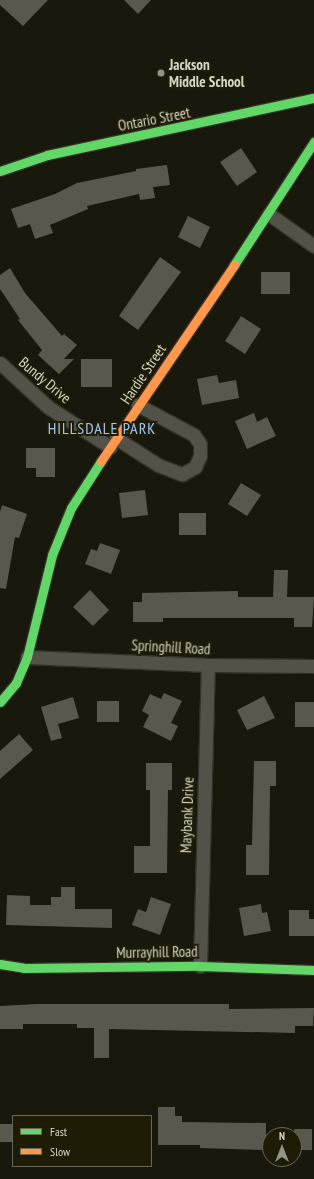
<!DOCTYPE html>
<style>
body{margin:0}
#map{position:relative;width:314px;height:1179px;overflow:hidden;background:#19180c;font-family:"PT Sans Narrow",sans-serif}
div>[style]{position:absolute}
.building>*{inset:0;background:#59584d}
.roads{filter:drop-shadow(1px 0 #33322a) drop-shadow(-1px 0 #33322a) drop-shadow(0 1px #33322a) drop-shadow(0 -1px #33322a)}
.street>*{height:13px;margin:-6.5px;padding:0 6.5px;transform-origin:6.5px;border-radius:6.5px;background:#535248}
.fast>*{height:9px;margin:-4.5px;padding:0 4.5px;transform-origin:4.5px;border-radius:4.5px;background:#63d668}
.slow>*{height:9px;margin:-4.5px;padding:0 4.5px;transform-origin:4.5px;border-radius:4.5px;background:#ff974d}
.dots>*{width:11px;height:11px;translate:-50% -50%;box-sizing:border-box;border:2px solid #1f1c06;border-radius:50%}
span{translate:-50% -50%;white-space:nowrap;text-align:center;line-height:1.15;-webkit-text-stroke:4px #1f1c06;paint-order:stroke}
.poi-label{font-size:15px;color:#d6d6c8;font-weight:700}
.left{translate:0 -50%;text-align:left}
.street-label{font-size:15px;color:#d6d6c8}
.neighbourhood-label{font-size:16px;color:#a0c7f7;letter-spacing:1px}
.legend{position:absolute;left:12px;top:1115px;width:140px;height:52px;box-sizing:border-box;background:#1f1c06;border:1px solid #686654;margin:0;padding:5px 7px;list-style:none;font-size:12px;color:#d6d6c8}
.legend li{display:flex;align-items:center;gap:8px;height:20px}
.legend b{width:20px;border:1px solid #686654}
.north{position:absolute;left:262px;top:1127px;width:40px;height:40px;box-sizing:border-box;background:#1f1c06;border:1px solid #686654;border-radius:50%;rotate:0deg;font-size:11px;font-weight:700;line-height:16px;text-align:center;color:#d6d6c8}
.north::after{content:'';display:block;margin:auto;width:14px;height:18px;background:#949486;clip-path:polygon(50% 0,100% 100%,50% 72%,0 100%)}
</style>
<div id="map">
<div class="building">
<i style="clip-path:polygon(0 0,48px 0,23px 26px,0 5px)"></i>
<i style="clip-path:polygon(124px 0,151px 0,138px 14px)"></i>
<i style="clip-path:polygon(241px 148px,257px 172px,237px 186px,220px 162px)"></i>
<i style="clip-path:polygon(167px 165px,170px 185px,153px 187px,155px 198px,140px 200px,139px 194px,87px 206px,88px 209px,50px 225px,53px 233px,35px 239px,30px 224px,18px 228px,11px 209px,55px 194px,77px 183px,136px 171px,136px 169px)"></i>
<i style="clip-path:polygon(188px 216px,210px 227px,200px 248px,178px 237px)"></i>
<i style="clip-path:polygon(160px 257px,181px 272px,138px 330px,119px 316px)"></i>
<i style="clip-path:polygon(10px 268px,25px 293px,62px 336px,64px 334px,77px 345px,64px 359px,74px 359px,59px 374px,38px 355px,42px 350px,18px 320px,20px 319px,0 289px,0 275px)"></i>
<i style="clip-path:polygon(261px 272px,290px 272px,290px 294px,261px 294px)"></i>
<i style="clip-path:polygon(241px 316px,261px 329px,245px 354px,225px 341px)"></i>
<i style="clip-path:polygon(81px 359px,112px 359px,112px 387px,81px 387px)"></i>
<i style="clip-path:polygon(217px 375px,219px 383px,236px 380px,239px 398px,202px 405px,197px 379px)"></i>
<i style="clip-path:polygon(254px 413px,257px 422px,267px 417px,276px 436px,247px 449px,235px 421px)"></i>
<i style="clip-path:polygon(26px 448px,55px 448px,55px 477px,36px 477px,36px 468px,26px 468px)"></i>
<i style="clip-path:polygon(241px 483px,261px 495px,247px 516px,228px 504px)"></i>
<i style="clip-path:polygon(145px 490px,148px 515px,122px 518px,119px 493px)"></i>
<i style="clip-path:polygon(2px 505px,27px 514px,19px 538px,15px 537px,6px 589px,0 588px,0 512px)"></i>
<i style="clip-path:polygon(179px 513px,206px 513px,206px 535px,179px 535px)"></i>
<i style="clip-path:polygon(100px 543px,120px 550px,111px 574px,85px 564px,91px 549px,97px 551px)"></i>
<i style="clip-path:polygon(274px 570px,288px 570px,287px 597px,314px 597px,312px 627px,294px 627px,294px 618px,163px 618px,163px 622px,133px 622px,133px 602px,142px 602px,142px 593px,238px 591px,238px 597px,273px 597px)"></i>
<i style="clip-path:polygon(90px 590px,109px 610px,93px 626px,73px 607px)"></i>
<i style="clip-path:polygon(164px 693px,182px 701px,171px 723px,178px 726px,171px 741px,143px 727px,149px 715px,142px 711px,150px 694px,161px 699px)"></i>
<i style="clip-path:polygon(264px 696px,275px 718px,247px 730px,237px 710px)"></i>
<i style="clip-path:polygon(73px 697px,79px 718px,58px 724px,62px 738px,51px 741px,41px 707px)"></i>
<i style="clip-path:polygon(97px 701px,119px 701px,119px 722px,97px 722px)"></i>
<i style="clip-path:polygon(295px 702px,314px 702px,314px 727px,295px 727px)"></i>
<i style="clip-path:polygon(19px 734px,33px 750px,0 779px,0 751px)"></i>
<i style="clip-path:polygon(254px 761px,276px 761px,276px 786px,270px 786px,269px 875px,246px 875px,246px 845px,252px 845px)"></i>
<i style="clip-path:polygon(146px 763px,172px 763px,172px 790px,168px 790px,167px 873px,134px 873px,134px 846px,150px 846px,150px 790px,146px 790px)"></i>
<i style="clip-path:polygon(61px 887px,75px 887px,75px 909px,112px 909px,112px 928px,6px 925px,7px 895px,30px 896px,30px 905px,51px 905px,51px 897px,61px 897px)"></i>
<i style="clip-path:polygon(151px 897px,171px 904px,160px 935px,132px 925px,138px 909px,146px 912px)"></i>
<i style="clip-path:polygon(261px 904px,262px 913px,267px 912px,271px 931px,244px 936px,239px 908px)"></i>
<i style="clip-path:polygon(289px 910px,309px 910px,309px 919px,314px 919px,314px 936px,289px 936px)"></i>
<i style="clip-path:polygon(36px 1004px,229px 1004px,229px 1009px,314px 1008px,313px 1026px,295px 1026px,295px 1033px,109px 1029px,109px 1058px,94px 1058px,94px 1028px,77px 1028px,77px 1024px,23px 1024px,23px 1029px,0 1029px,0 1006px)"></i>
<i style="clip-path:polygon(158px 1107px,175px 1107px,175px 1116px,182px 1116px,182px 1122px,266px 1123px,266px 1150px,200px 1148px,200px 1145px,158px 1145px)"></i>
<i style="clip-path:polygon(0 1124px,13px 1124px,13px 1142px,0 1142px)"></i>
<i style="clip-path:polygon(294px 1129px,312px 1129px,312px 1150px,294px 1150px)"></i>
</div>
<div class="roads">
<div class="street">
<i style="left:269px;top:214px;width:55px;rotate:35.4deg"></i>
<i style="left:0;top:363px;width:65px;rotate:42.5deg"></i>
<i style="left:48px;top:407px;width:74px;rotate:32.8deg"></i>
<i style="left:116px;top:438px;width:50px;rotate:32.7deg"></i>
<i style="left:158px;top:465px;width:26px;rotate:21deg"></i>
<i style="left:182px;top:474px;width:15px;rotate:-28deg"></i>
<i style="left:195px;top:467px;width:12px;rotate:-66deg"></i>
<i style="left:200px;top:456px;width:12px;rotate:-90deg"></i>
<i style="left:200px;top:444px;width:11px;rotate:-124deg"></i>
<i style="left:194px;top:435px;width:64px;rotate:-151.8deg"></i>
<i style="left:27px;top:657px;width:181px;rotate:2.5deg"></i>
<i style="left:208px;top:665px;width:106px;rotate:0.5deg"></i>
<i style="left:200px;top:966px;width:301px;rotate:-88.5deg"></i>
</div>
<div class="fast">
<i style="left:0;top:171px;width:50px;rotate:-18.8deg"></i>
<i style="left:47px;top:155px;width:273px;rotate:-12.1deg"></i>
<i style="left:234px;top:265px;width:147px;rotate:-57deg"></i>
<i style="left:0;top:702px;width:25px;rotate:-50deg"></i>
<i style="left:16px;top:683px;width:28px;rotate:-67deg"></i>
<i style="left:27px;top:657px;width:105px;rotate:-76.2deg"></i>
<i style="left:52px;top:555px;width:51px;rotate:-68deg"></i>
<i style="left:71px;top:508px;width:56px;rotate:-57.4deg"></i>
<i style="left:0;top:964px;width:24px;rotate:9deg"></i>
<i style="left:24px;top:968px;width:176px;rotate:-0.7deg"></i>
<i style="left:200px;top:966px;width:114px;rotate:2deg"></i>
</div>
<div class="slow">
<i style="left:101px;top:461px;width:237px;rotate:-55.8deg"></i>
</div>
</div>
<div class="dots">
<i style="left:161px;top:73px;background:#949486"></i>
</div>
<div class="poi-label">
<span class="left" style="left:169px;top:73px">Jackson<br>Middle School</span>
</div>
<div class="street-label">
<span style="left:154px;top:119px;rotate:-11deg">Ontario Street</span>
<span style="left:143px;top:374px;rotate:-56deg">Hardie Street</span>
<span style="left:45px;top:380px;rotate:40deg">Bundy Drive</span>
<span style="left:171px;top:647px;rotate:3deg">Springhill Road</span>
<span style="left:187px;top:815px;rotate:-88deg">Maybank Drive</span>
<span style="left:157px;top:952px;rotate:-1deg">Murrayhill Road</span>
</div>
<div class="neighbourhood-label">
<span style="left:102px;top:428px">HILLSDALE PARK</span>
</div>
<ul class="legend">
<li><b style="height:5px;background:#63d668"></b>Fast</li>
<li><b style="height:5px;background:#ff974d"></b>Slow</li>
</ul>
<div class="north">N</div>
</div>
